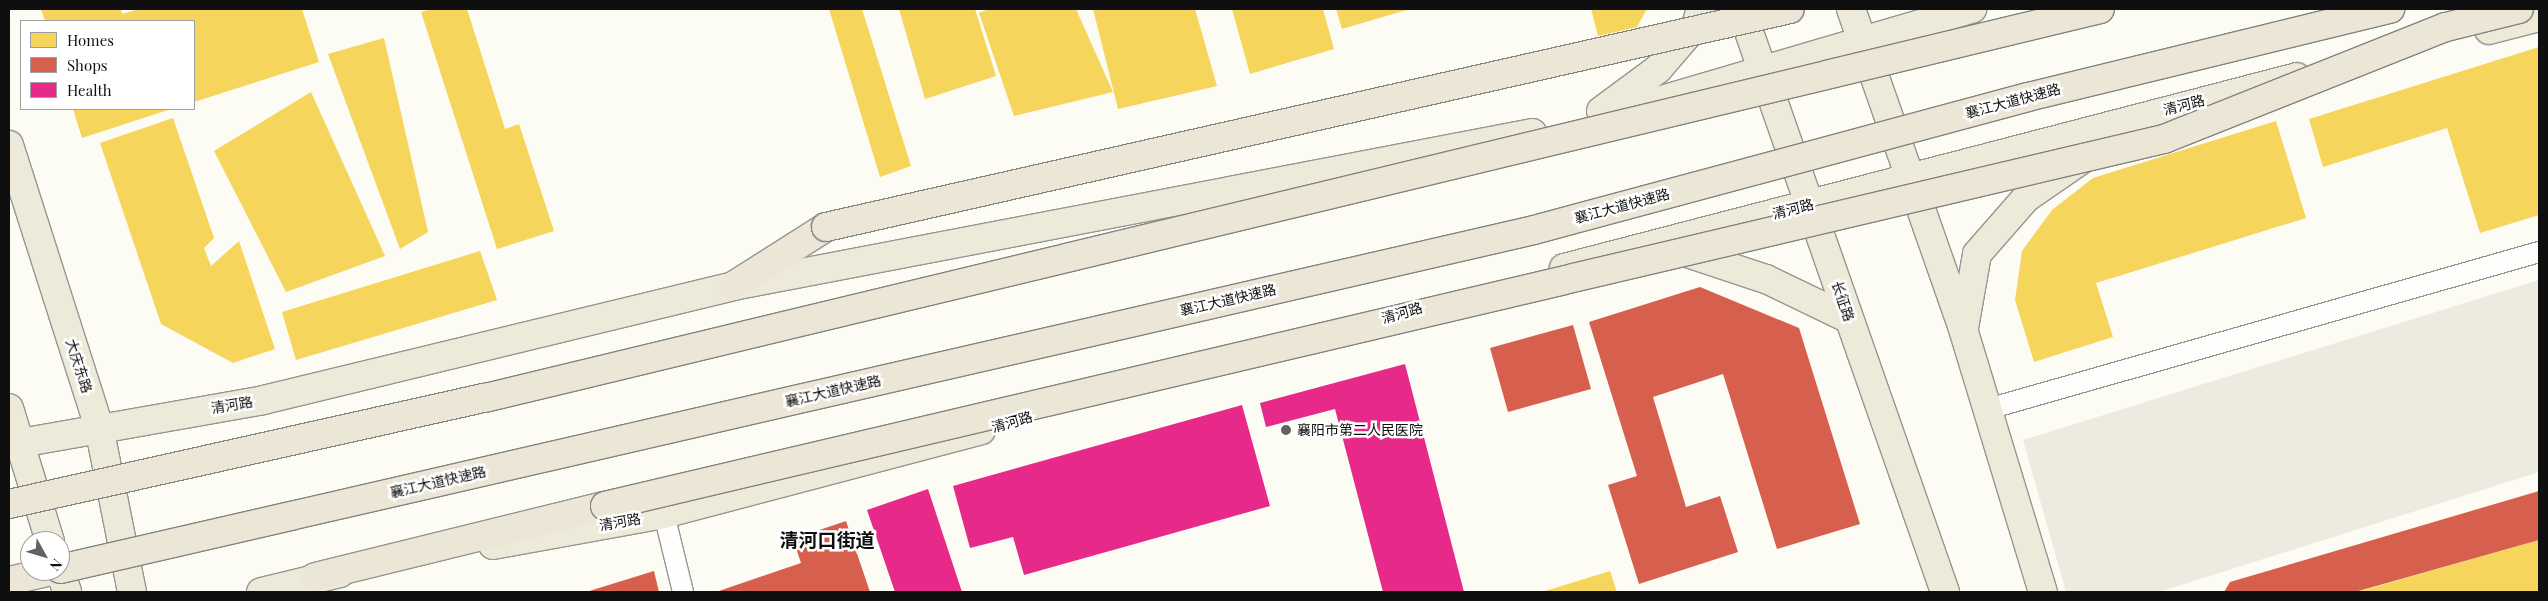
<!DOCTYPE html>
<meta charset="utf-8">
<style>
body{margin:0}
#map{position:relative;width:2548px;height:601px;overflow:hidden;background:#fcfbf4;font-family:"Playfair Display","Noto Sans SC",serif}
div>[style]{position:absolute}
.plaza>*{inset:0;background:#edebdf}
.homes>*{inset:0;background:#f6d55c}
.shops>*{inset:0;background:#d6604d}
.health>*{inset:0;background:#e7298a}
.roads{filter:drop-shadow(1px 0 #969592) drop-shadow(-1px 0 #969592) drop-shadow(0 1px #969592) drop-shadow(0 -1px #969592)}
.service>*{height:20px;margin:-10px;padding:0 10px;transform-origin:10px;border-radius:10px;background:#fffefd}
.primary>*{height:28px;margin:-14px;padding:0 14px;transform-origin:14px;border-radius:14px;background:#eeead9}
.trunk>*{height:28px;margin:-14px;padding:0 14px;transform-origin:14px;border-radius:14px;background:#ece6d7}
.bridges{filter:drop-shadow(1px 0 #83837f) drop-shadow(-1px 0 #83837f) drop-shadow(0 1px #83837f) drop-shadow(0 -1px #83837f)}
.trunk-bridge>*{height:28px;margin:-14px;padding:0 14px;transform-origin:14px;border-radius:14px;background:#ece6d7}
.dots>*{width:14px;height:14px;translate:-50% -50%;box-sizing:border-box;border:2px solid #fff;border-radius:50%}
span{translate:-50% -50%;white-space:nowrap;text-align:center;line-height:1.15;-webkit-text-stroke:5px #fff;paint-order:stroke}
.street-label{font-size:14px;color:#0f0f0f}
.poi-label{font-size:14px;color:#0f0f0f}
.left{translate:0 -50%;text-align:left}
.district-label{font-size:19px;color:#0f0f0f;font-weight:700}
.frame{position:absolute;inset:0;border:10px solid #0f0f0f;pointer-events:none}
.legend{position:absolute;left:20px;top:20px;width:175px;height:90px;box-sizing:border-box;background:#fff;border:1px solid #9f9f9f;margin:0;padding:6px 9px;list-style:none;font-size:15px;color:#0f0f0f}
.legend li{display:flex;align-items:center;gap:10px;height:25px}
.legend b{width:25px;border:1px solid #9f9f9f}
.north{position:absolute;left:20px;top:531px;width:50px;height:50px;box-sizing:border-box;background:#fff;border:1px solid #9f9f9f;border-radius:50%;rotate:129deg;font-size:14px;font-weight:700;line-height:20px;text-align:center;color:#0f0f0f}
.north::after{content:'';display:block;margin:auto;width:18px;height:22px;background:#62625f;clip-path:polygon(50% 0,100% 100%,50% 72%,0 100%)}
</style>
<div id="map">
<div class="plaza">
<i style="clip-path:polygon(2539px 280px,2539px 472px,2159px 592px,2066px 592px,2023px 440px)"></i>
</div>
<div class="homes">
<i style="clip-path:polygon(41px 9px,121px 9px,122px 14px,138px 9px,302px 9px,319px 62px,194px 102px,194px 21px,45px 21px)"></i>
<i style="clip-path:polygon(431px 9px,467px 9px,505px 129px,519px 124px,554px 231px,497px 249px,421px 12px)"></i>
<i style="clip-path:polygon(829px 9px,862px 9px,911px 166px,880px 177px)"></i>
<i style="clip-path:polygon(899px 9px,975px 9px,996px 76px,925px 99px)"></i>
<i style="clip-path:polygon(989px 9px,1076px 9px,1113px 92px,1014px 116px,979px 13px)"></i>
<i style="clip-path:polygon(1093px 9px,1195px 9px,1217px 86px,1118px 109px)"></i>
<i style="clip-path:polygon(1232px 9px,1323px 9px,1334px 49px,1250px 74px)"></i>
<i style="clip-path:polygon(1336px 9px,1410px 9px,1342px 29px)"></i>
<i style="clip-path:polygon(1591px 9px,1647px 9px,1637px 27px,1598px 36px)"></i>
<i style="clip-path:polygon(384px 38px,428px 232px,400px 249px,328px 54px)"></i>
<i style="clip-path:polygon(2539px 47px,2539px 215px,2480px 233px,2447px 128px,2323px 167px,2309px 119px)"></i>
<i style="clip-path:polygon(311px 92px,385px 256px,286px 292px,214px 151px)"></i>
<i style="clip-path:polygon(73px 109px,171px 109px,82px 138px)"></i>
<i style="clip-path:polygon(173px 118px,214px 238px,204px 248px,211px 266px,239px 241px,275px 349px,233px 363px,161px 324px,100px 143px)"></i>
<i style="clip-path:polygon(2276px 121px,2306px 218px,2096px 283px,2113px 337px,2034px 362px,2015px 300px,2022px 251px,2052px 210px,2093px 178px)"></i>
<i style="clip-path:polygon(480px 251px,497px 300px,296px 360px,282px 312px)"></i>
<i style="clip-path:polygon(2539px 540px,2539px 592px,2357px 592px)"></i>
<i style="clip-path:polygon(1610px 571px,1617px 592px,1542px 592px)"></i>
</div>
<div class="shops">
<i style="clip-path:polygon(1700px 287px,1799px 328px,1860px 524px,1777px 549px,1723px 374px,1653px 397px,1686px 507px,1720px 496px,1738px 552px,1639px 584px,1608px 485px,1637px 476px,1589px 322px)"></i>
<i style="clip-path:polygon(1573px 325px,1591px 389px,1508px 412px,1490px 348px)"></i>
<i style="clip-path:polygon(2539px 491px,2539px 540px,2355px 592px,2224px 592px,2230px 582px)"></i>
<i style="clip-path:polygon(846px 521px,870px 592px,716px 592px,801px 563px,793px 539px)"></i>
<i style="clip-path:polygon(654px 571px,659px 592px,586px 592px)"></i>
</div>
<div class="health">
<i style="clip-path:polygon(1405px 364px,1464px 592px,1383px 592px,1335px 409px,1266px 427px,1260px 403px)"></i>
<i style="clip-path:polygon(1242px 405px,1270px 506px,1024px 575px,1013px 537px,970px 548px,953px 486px)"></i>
<i style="clip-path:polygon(928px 489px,962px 592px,895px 592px,867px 510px)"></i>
</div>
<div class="roads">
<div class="service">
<i style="left:1988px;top:409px;width:573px;rotate:-15.9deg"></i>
<i style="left:664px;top:514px;width:80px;rotate:76.3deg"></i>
</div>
<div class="primary">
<i style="left:1741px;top:9px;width:618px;rotate:70.71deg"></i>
<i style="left:1851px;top:9px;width:339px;rotate:70.7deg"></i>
<i style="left:1963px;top:329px;width:275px;rotate:73.1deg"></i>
<i style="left:2489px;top:30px;width:52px;rotate:-14.6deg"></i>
<i style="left:1601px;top:111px;width:71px;rotate:-36.4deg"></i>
<i style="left:1658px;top:69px;width:58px;rotate:-49.2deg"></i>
<i style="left:1696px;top:25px;width:17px;rotate:-73deg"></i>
<i style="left:1604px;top:117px;width:384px;rotate:-16.4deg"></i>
<i style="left:9px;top:145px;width:296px;rotate:72.3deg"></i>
<i style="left:99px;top:427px;width:168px;rotate:78.7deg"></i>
<i style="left:1672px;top:248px;width:99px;rotate:18.3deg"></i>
<i style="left:1766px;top:279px;width:92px;rotate:25.7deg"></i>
<i style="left:1564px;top:268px;width:757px;rotate:-14.6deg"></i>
<i style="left:1964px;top:328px;width:75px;rotate:-80deg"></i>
<i style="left:1977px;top:254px;width:74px;rotate:-48.8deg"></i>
<i style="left:2026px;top:198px;width:70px;rotate:-34.6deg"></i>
<i style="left:9px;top:408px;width:139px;rotate:72.9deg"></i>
<i style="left:9px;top:445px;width:258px;rotate:-10deg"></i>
<i style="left:263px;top:400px;width:484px;rotate:-13.6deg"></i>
<i style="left:733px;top:286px;width:814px;rotate:-10.83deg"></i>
<i style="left:493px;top:545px;width:174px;rotate:-10.3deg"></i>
<i style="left:664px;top:514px;width:328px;rotate:-14.8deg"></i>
<i style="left:60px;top:570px;width:23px;rotate:72deg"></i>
<i style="left:261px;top:592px;width:81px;rotate:-13.5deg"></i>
</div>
<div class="trunk">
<i style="left:733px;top:286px;width:110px;rotate:-32.4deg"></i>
<i style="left:315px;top:577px;width:299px;rotate:-13.8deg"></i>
<i style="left:9px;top:581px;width:43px;rotate:-13.4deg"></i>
</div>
</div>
<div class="bridges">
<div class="trunk-bridge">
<i style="left:826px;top:227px;width:988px;rotate:-12.74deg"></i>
<i style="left:9px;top:504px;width:488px;rotate:-12.6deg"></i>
<i style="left:485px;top:398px;width:1661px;rotate:-13.54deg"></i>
<i style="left:605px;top:506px;width:1602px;rotate:-13.25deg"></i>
<i style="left:2164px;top:139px;width:303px;rotate:-21.7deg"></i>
<i style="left:2446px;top:27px;width:75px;rotate:-13.9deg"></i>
<i style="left:60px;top:569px;width:1512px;rotate:-12.95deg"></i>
<i style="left:1534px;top:230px;width:512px;rotate:-15.07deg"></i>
<i style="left:2028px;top:97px;width:373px;rotate:-13.7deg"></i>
</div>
</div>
<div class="dots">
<i style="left:1286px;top:430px;background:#62625f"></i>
</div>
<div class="street-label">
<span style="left:2013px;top:101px;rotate:-15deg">襄江大道快速路</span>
<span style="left:2184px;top:105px;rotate:-14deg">清河路</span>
<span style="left:1622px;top:206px;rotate:-15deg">襄江大道快速路</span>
<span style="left:1793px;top:209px;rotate:-14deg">清河路</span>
<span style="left:1228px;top:300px;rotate:-13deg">襄江大道快速路</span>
<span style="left:1843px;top:301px;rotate:71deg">长征路</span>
<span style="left:1402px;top:313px;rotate:-16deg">清河路</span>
<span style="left:79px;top:366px;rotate:72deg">大庆东路</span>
<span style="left:833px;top:391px;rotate:-13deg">襄江大道快速路</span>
<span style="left:232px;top:405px;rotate:-10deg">清河路</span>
<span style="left:1012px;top:422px;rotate:-16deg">清河路</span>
<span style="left:438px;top:482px;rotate:-13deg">襄江大道快速路</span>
<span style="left:620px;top:522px;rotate:-10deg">清河路</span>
</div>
<div class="poi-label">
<span class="left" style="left:1297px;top:430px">襄阳市第二人民医院</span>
</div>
<div class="district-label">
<span style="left:827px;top:540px">清河口街道</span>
</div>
<div class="frame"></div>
<ul class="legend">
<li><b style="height:14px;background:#f6d55c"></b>Homes</li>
<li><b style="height:14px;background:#d6604d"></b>Shops</li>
<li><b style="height:14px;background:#e7298a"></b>Health</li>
</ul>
<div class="north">N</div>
</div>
